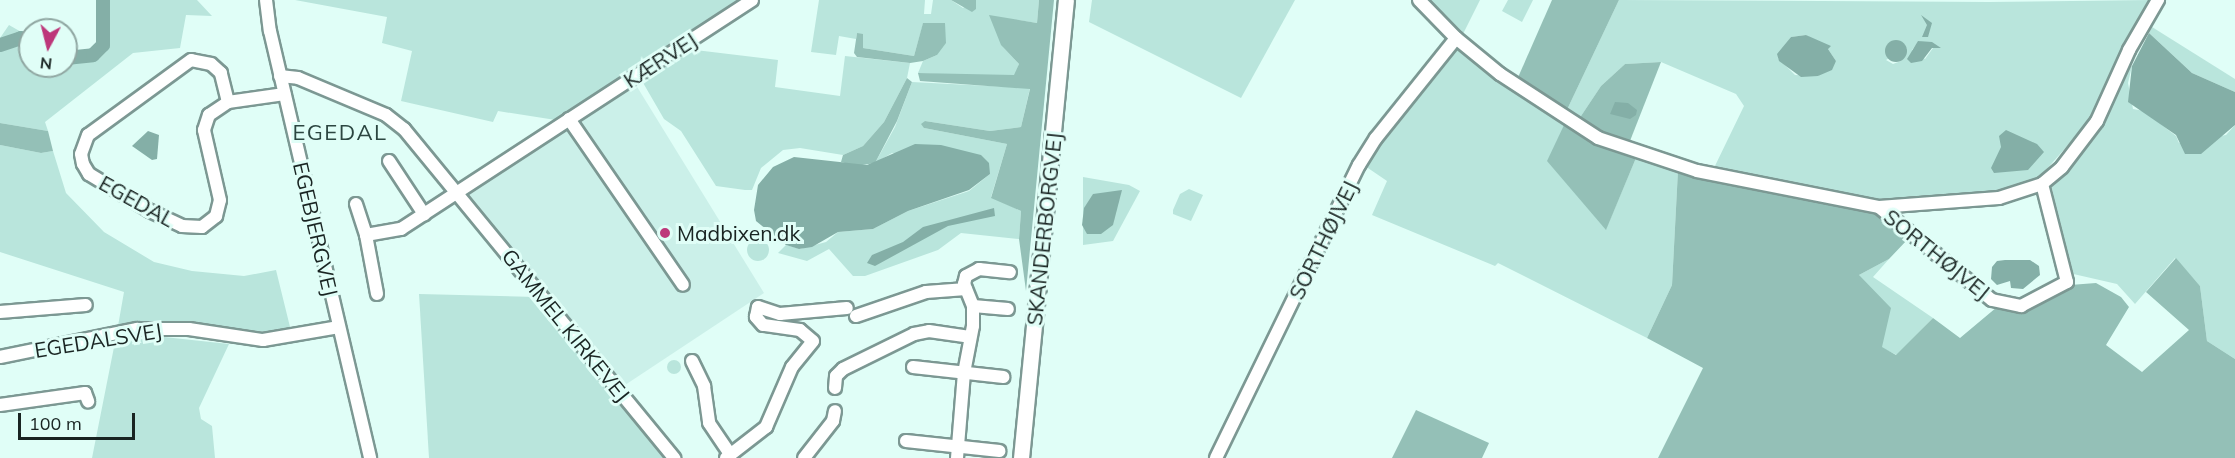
<!DOCTYPE html>
<meta charset="utf-8">
<style>
body{margin:0}
#map{position:relative;width:2235px;height:458px;overflow:hidden;background:#e0fef7;font-family:Mulish,sans-serif}
div>[style]{position:absolute}
.built>*{inset:0;background:#cbf0e9}
.green>*{inset:0;background:#b9e5dc}
.round{border-radius:50%}
.forest>*{inset:0;background:#94c0b7}
.water>*{inset:0;background:#84afa7}
.river>*{height:14px;margin:-7px;padding:0 7px;transform-origin:7px;border-radius:7px;background:#84afa7}
.roads{filter:drop-shadow(2px 0 #7c9893) drop-shadow(-2px 0 #7c9893) drop-shadow(0 2px #7c9893) drop-shadow(0 -2px #7c9893)}
.minor>*{height:12px;margin:-6px;padding:0 6px;transform-origin:6px;border-radius:6px;background:#fff}
.major>*{height:15px;margin:-7.5px;padding:0 7.5px;transform-origin:7.5px;border-radius:7.5px;background:#fff}
.dots>*{width:16px;height:16px;translate:-50% -50%;box-sizing:border-box;border:3px solid #e0fef7;border-radius:50%}
span{translate:-50% -50%;white-space:nowrap;text-align:center;line-height:1.15;-webkit-text-stroke:6px #e0fef7;paint-order:stroke}
.street-label{font-size:21px;color:#192422}
.poi-label{font-size:21px;color:#192422}
.left{translate:0 -50%;text-align:left}
.neighbourhood-label{font-size:22px;color:#2c4641;letter-spacing:1.5px}
.north{position:absolute;left:18px;top:18px;width:60px;height:60px;box-sizing:border-box;background:#e0fef7;border:2px solid #90a7a2;border-radius:50%;rotate:187deg;font-size:16px;font-weight:700;line-height:24px;text-align:center;color:#192422}
.north::after{content:'';display:block;margin:auto;width:21px;height:27px;background:#bd377a;clip-path:polygon(50% 0,100% 100%,50% 72%,0 100%)}
.scale{position:absolute;left:18px;top:413px;width:117px;height:27px;box-sizing:border-box;border:3px solid #192422;border-top:0;padding-left:8px;font-size:18px;line-height:21px;white-space:nowrap;color:#192422;-webkit-text-stroke:4px #e0fef7;paint-order:stroke}
</style>
<div id="map">
<div class="built">
<i style="clip-path:polygon(631px 77px,764px 293px,622px 387px,458px 186px)"></i>
</div>
<div class="green">
<i style="clip-path:polygon(98px 0,197px 0,212px 16px,186px 15px,180px 48px,133px 53px,45px 122px,48px 131px,0 123px,0 38px,9px 25px,30px 37px,30px 66px,66px 66px,66px 52px,87px 52px,99px 42px)"></i>
<i style="clip-path:polygon(295px 0,748px 0,562px 121px,498px 111px,493px 122px,401px 101px,412px 51px,382px 43px,387px 17px)"></i>
<i style="clip-path:polygon(819px 0,925px 0,924px 14px,931px 14px,933px 0,951px 0,963px 8px,976px 0,1039px 0,1037px 23px,990px 16px,1003px 47px,1019px 64px,1015px 75px,977px 76px,918px 73px,923px 61px,937px 55px,923px 24px,914px 56px,863px 48px,857px 33px,856px 39px,839px 36px,836px 55px,811px 52px)"></i>
<i style="clip-path:polygon(1092px 0,1295px 0,1241px 98px,1089px 22px)"></i>
<i style="clip-path:polygon(1423px 0,1480px 0,1461px 38px)"></i>
<i style="clip-path:polygon(1508px 0,1533px 0,1522px 22px,1502px 11px)"></i>
<i style="clip-path:polygon(evenodd,1619px 0,1989px 2px,2151px 0,2090px 120px,2038px 179px,2015px 190px,1878px 203px,1713px 170px,1744px 106px,1736px 94px,1661px 62px,1625px 64px,1601px 86px,1577px 122px,1565px 114px,1619px 0,1806px 35px,1828px 49px,1836px 61px,1818px 76px,1795px 75px,1778px 58px,1791px 37px,1806px 35px,1619px 0,1919px 41px,1933px 48px,1925px 59px,1912px 50px,1919px 41px,1619px 0,1907px 48px,1901px 61px,1893px 64px,1886px 60px,1907px 48px)"></i>
<i style="clip-path:polygon(2152px 27px,2235px 79px,2235px 92px,2192px 73px,2149px 33px)"></i>
<i style="clip-path:polygon(1455px 48px,1565px 123px,1606px 229px,1636px 158px,1678px 170px,1672px 285px,1647px 338px,1498px 263px,1495px 266px,1372px 215px,1387px 181px,1365px 166px,1381px 140px)"></i>
<i style="clip-path:polygon(687px 49px,778px 60px,775px 87px,840px 96px,845px 56px,910px 63px,907px 78px,884px 122px,863px 146px,843px 155px,800px 148px,783px 150px,761px 168px,752px 190px,745px 190px,716px 186px,681px 131px,664px 119px,642px 81px)"></i>
<i style="clip-path:polygon(2128px 66px,2132px 66px,2128px 83px,2133px 109px,2144px 111px,2176px 136px,2179px 143px,2226px 135px,2235px 125px,2235px 359px,2207px 341px,2200px 286px,2175px 258px,2135px 304px,2117px 284px,2069px 273px,2051px 184px,2086px 147px)"></i>
<i style="clip-path:polygon(912px 82px,1030px 88px,1021px 127px,990px 131px,925px 121px,924px 128px,1007px 144px,991px 197px,1021px 211px,1019px 239px,961px 233px,938px 250px,865px 276px,853px 276px,829px 249px,807px 261px,778px 253px,786px 245px,800px 249px,826px 242px,838px 232px,873px 229px,908px 211px,969px 191px,990px 174px,892px 153px,875px 163px,895px 127px)"></i>
<i style="clip-path:polygon(0 145px,41px 153px,53px 151px,66px 193px,104px 232px,154px 262px,192px 271px,244px 276px,276px 270px,291px 331px,245px 332px,163px 321px,118px 326px,124px 292px,0 252px)"></i>
<i style="clip-path:polygon(1083px 177px,1129px 185px,1140px 191px,1113px 241px,1083px 245px)"></i>
<i style="clip-path:polygon(1189px 189px,1203px 195px,1191px 221px,1173px 214px,1173px 210px,1180px 194px)"></i>
<i class="round" style="left:747px;top:239px;width:22px;height:22px"></i>
<i style="clip-path:polygon(1889px 259px,1873px 277px,1933px 318px,1897px 355px,1882px 348px,1859px 275px)"></i>
<i style="clip-path:polygon(419px 294px,536px 297px,668px 458px,429px 458px)"></i>
<i style="clip-path:polygon(164px 337px,229px 344px,199px 408px,201px 419px,212px 426px,215px 458px,92px 458px,115px 342px)"></i>
<i class="round" style="left:667px;top:360px;width:14px;height:14px"></i>
</div>
<div class="forest">
<i style="clip-path:polygon(951px 0,976px 0,976px 9px,972px 12px)"></i>
<i style="clip-path:polygon(1039px 0,1054px 0,1026px 291px,1019px 239px,1021px 211px,991px 198px,1007px 144px,924px 128px,921px 124px,925px 121px,990px 131px,1021px 127px,1030px 89px,920px 81px,918px 73px,1014px 75px,1019px 64px,1001px 45px,989px 15px,1037px 23px)"></i>
<i style="clip-path:polygon(1552px 0,1619px 0,1565px 114px,1516px 82px)"></i>
<i style="clip-path:polygon(923px 23px,945px 23px,946px 43px,937px 55px,923px 61px,910px 63px,857px 57px,854px 53px,857px 33px,863px 34px,863px 48px,914px 56px)"></i>
<i style="clip-path:polygon(1661px 62px,1628px 146px,1577px 122px,1601px 86px,1625px 64px)"></i>
<i style="clip-path:polygon(907px 78px,912px 82px,897px 121px,875px 163px,856px 166px,841px 162px,843px 155px,863px 146px,884px 122px)"></i>
<i style="clip-path:polygon(0 123px,48px 131px,53px 151px,41px 153px,0 145px)"></i>
<i style="clip-path:polygon(1565px 123px,1636px 158px,1606px 230px,1547px 161px)"></i>
<i style="clip-path:polygon(1678px 170px,1870px 210px,1908px 239px,1889px 259px,1859px 275px,1891px 308px,1882px 347px,1896px 355px,1933px 318px,1960px 338px,1997px 307px,2021px 310px,2070px 285px,2096px 283px,2121px 297px,2129px 307px,2106px 345px,2142px 372px,2189px 330px,2146px 292px,2176px 258px,2200px 286px,2207px 341px,2235px 359px,2235px 458px,1658px 458px,1703px 368px,1647px 338px,1672px 285px)"></i>
<i style="clip-path:polygon(1416px 410px,1489px 443px,1482px 458px,1392px 458px)"></i>
</div>
<div class="water">
<i style="clip-path:polygon(1921px 15px,1932px 23px,1928px 37px,1922px 37px,1927px 25px)"></i>
<i style="clip-path:polygon(2149px 33px,2192px 73px,2235px 92px,2235px 125px,2201px 154px,2185px 154px,2176px 135px,2128px 102px,2132px 66px)"></i>
<i style="clip-path:polygon(1806px 35px,1831px 46px,1828px 49px,1836px 61px,1832px 70px,1818px 76px,1801px 77px,1779px 61px,1777px 54px,1791px 37px)"></i>
<i class="round" style="left:1885px;top:40px;width:22px;height:22px"></i>
<i style="clip-path:polygon(1918px 41px,1932px 42px,1941px 48px,1932px 48px,1922px 61px,1911px 63px,1907px 59px)"></i>
<i style="clip-path:polygon(1615px 102px,1628px 103px,1637px 110px,1636px 115px,1630px 119px,1610px 114px)"></i>
<i style="clip-path:polygon(2006px 130px,2037px 144px,2044px 152px,2028px 170px,1994px 173px,1991px 168px,2001px 147px,1999px 136px)"></i>
<i style="clip-path:polygon(148px 131px,159px 135px,157px 159px,152px 160px,132px 146px)"></i>
<i style="clip-path:polygon(915px 144px,941px 145px,981px 155px,989px 163px,990px 174px,969px 190px,908px 211px,873px 229px,838px 232px,812px 247px,799px 249px,786px 245px,756px 221px,754px 210px,758px 185px,773px 167px,794px 157px,867px 165px)"></i>
<i style="clip-path:polygon(1122px 190px,1113px 225px,1101px 234px,1087px 234px,1082px 225px,1084px 208px,1093px 194px)"></i>
<i style="clip-path:polygon(994px 208px,995px 216px,948px 226px,875px 266px,867px 263px,872px 255px,903px 242px,923px 227px)"></i>
<i style="clip-path:polygon(2005px 260px,2030px 260px,2039px 266px,2040px 275px,2023px 289px,2011px 288px,2010px 281px,1997px 285px,1991px 279px,1992px 267px,1997px 261px)"></i>
</div>
<div class="river">
<i style="left:0;top:45px;width:22px;rotate:-18deg"></i>
<i style="left:21px;top:38px;width:10px;rotate:29deg"></i>
<i style="left:66px;top:58px;width:27px;rotate:-6deg"></i>
<i style="left:93px;top:55px;width:14px;rotate:-45deg"></i>
<i style="left:103px;top:45px;width:45px;rotate:-90deg"></i>
</div>
<div class="roads">
<div class="minor">
<i style="left:266px;top:0;width:31px;rotate:83deg"></i>
<i style="left:270px;top:31px;width:439px;rotate:76.8deg"></i>
<i style="left:1419px;top:0;width:53px;rotate:45.8deg"></i>
<i style="left:1456px;top:38px;width:57px;rotate:39.3deg"></i>
<i style="left:1500px;top:74px;width:117px;rotate:33.1deg"></i>
<i style="left:1598px;top:138px;width:104px;rotate:18.4deg"></i>
<i style="left:1697px;top:171px;width:186px;rotate:11.2deg"></i>
<i style="left:1879px;top:207px;width:120px;rotate:-4.3deg"></i>
<i style="left:1999px;top:198px;width:45px;rotate:-18deg"></i>
<i style="left:2042px;top:184px;width:26px;rotate:-40deg"></i>
<i style="left:2062px;top:167px;width:58px;rotate:-52.7deg"></i>
<i style="left:2097px;top:121px;width:78px;rotate:-65.7deg"></i>
<i style="left:2129px;top:50px;width:58px;rotate:-59.9deg"></i>
<i style="left:280px;top:76px;width:18px;rotate:6deg"></i>
<i style="left:298px;top:78px;width:95px;rotate:22.8deg"></i>
<i style="left:386px;top:115px;width:23px;rotate:38deg"></i>
<i style="left:404px;top:129px;width:426px;rotate:50.6deg"></i>
<i style="left:228px;top:102px;width:30px;rotate:-104deg"></i>
<i style="left:221px;top:73px;width:13px;rotate:-138deg"></i>
<i style="left:211px;top:64px;width:20px;rotate:-169deg"></i>
<i style="left:191px;top:60px;width:127px;rotate:143.9deg"></i>
<i style="left:88px;top:135px;width:20px;rotate:110deg"></i>
<i style="left:81px;top:154px;width:10px;rotate:79deg"></i>
<i style="left:83px;top:164px;width:12px;rotate:59deg"></i>
<i style="left:89px;top:174px;width:71px;rotate:31.2deg"></i>
<i style="left:150px;top:211px;width:35px;rotate:25deg"></i>
<i style="left:182px;top:226px;width:20px;rotate:3deg"></i>
<i style="left:202px;top:227px;width:18px;rotate:-38deg"></i>
<i style="left:216px;top:216px;width:16px;rotate:-76deg"></i>
<i style="left:220px;top:200px;width:72px;rotate:-102.9deg"></i>
<i style="left:204px;top:130px;width:16px;rotate:-72deg"></i>
<i style="left:209px;top:115px;width:23px;rotate:-34deg"></i>
<i style="left:228px;top:102px;width:57px;rotate:-8.1deg"></i>
<i style="left:569px;top:119px;width:201px;rotate:55.5deg"></i>
<i style="left:389px;top:161px;width:64px;rotate:56.6deg"></i>
<i style="left:356px;top:204px;width:33px;rotate:72deg"></i>
<i style="left:366px;top:235px;width:36px;rotate:-10deg"></i>
<i style="left:401px;top:229px;width:419px;rotate:-33.1deg"></i>
<i style="left:1879px;top:207px;width:146px;rotate:39.5deg"></i>
<i style="left:1992px;top:300px;width:30px;rotate:12deg"></i>
<i style="left:2021px;top:306px;width:52px;rotate:-27.6deg"></i>
<i style="left:2067px;top:282px;width:101px;rotate:-104.3deg"></i>
<i style="left:366px;top:235px;width:60px;rotate:79.4deg"></i>
<i style="left:973px;top:306px;width:35px;rotate:5deg"></i>
<i style="left:0;top:312px;width:86px;rotate:-4.7deg"></i>
<i style="left:856px;top:316px;width:74px;rotate:-18.9deg"></i>
<i style="left:926px;top:292px;width:40px;rotate:-4.3deg"></i>
<i style="left:0;top:357px;width:140px;rotate:-11.6deg"></i>
<i style="left:137px;top:329px;width:52px"></i>
<i style="left:189px;top:329px;width:75px;rotate:8.5deg"></i>
<i style="left:263px;top:340px;width:77px;rotate:-9.7deg"></i>
<i style="left:692px;top:361px;width:28px;rotate:64deg"></i>
<i style="left:704px;top:386px;width:37px;rotate:82deg"></i>
<i style="left:709px;top:423px;width:37px;rotate:56deg"></i>
<i style="left:913px;top:367px;width:91px;rotate:6.3deg"></i>
<i style="left:835px;top:388px;width:12px;rotate:-85deg"></i>
<i style="left:836px;top:376px;width:10px;rotate:-45deg"></i>
<i style="left:843px;top:369px;width:79px;rotate:-26.2deg"></i>
<i style="left:914px;top:334px;width:15px;rotate:-11deg"></i>
<i style="left:929px;top:331px;width:41px;rotate:8.3deg"></i>
<i style="left:0;top:405px;width:86px;rotate:-8deg"></i>
<i style="left:85px;top:393px;width:9px;rotate:69deg"></i>
<i style="left:906px;top:441px;width:94px;rotate:6.1deg"></i>
<i style="left:726px;top:458px;width:51px;rotate:-37.8deg"></i>
<i style="left:766px;top:427px;width:65px;rotate:-66.6deg"></i>
<i style="left:792px;top:367px;width:33px;rotate:-51deg"></i>
<i style="left:813px;top:341px;width:17px;rotate:-140deg"></i>
<i style="left:800px;top:330px;width:37px;rotate:-172deg"></i>
<i style="left:763px;top:325px;width:11px;rotate:-131deg"></i>
<i style="left:756px;top:317px;width:10px;rotate:-79deg"></i>
<i style="left:758px;top:307px;width:23px;rotate:18deg"></i>
<i style="left:780px;top:314px;width:67px;rotate:-5.1deg"></i>
<i style="left:804px;top:458px;width:47px;rotate:-51.9deg"></i>
<i style="left:833px;top:421px;width:10px;rotate:-79deg"></i>
<i style="left:957px;top:458px;width:85px;rotate:-85.3deg"></i>
<i style="left:964px;top:373px;width:48px;rotate:-79.2deg"></i>
<i style="left:973px;top:326px;width:20px;rotate:-90deg"></i>
<i style="left:973px;top:306px;width:24px;rotate:-112deg"></i>
<i style="left:964px;top:284px;width:8px;rotate:-76deg"></i>
<i style="left:966px;top:276px;width:15px;rotate:-28deg"></i>
<i style="left:979px;top:269px;width:31px;rotate:6deg"></i>
<i style="left:1216px;top:458px;width:326px;rotate:-64deg"></i>
<i style="left:1359px;top:165px;width:32px;rotate:-58deg"></i>
<i style="left:1376px;top:138px;width:128px;rotate:-51.3deg"></i>
</div>
<div class="major">
<i style="left:1021px;top:458px;width:460px;rotate:-84.4deg"></i>
</div>
</div>
<div class="dots">
<i style="left:665px;top:233px;background:#bd377a"></i>
</div>
<div class="street-label">
<span style="left:660px;top:60px;rotate:-33deg">KÆRVEJ</span>
<span style="left:137px;top:201px;rotate:29deg">EGEDAL</span>
<span style="left:316px;top:229px;rotate:77deg">EGEBJERGVEJ</span>
<span style="left:1044px;top:229px;rotate:-84deg">SKANDERBORGVEJ</span>
<span style="left:1323px;top:240px;rotate:-64deg">SORTHØJVEJ</span>
<span style="left:1937px;top:254px;rotate:39deg">SORTHØJVEJ</span>
<span style="left:566px;top:325px;rotate:51deg">GAMMEL KIRKEVEJ</span>
<span style="left:98px;top:340px;rotate:-9deg">EGEDALSVEJ</span>
</div>
<div class="poi-label">
<span class="left" style="left:677px;top:233px">Madbixen.dk</span>
</div>
<div class="neighbourhood-label">
<span style="left:340px;top:133px">EGEDAL</span>
</div>
<div class="north">N</div>
<div class="scale">100 m</div>
</div>
